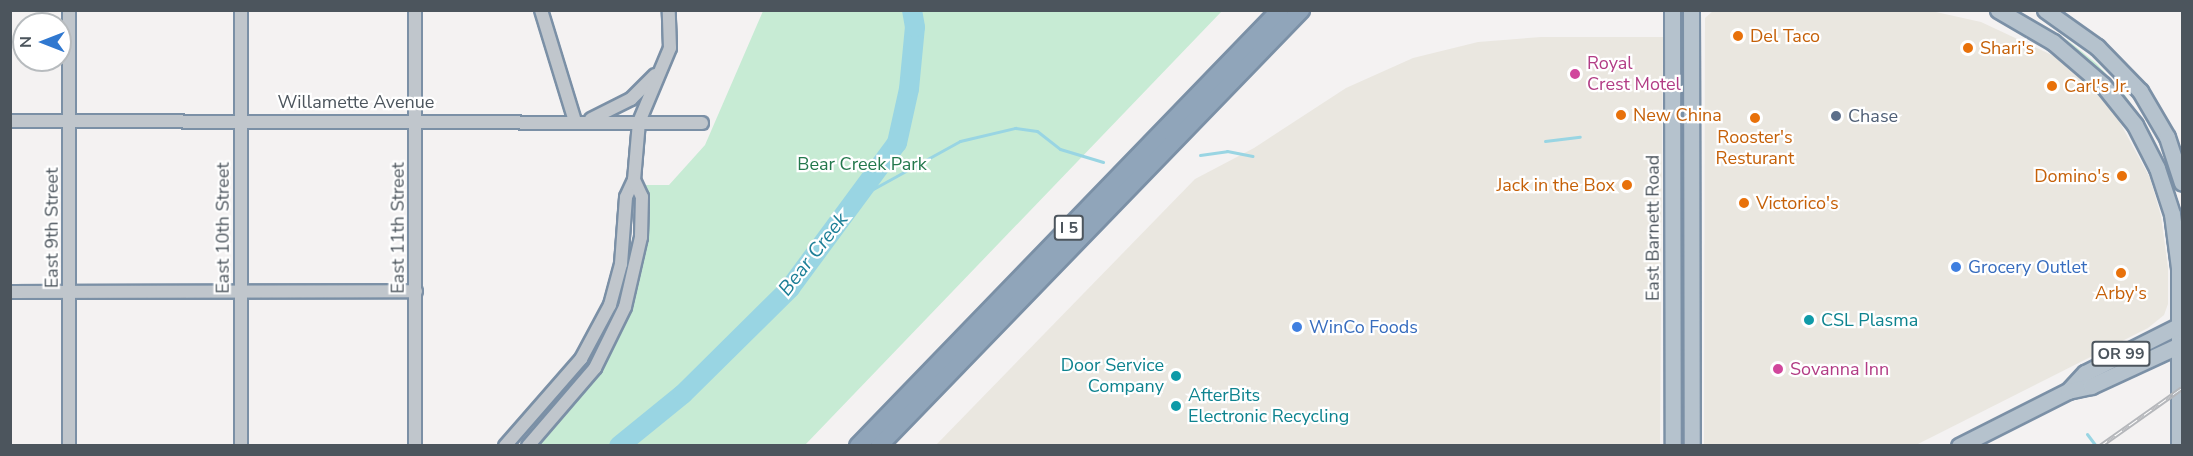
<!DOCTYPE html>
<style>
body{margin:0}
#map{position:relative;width:2193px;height:456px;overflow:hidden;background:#f4f2f2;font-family:"Nunito Sans",sans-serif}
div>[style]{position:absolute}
.commercial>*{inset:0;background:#eae7e0}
.green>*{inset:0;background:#c7ebd4}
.stream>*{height:3px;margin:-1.5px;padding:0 1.5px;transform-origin:1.5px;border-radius:1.5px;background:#99d5e3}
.river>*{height:20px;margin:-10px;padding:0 10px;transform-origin:10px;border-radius:10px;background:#99d5e3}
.roads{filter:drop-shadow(2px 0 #7b90a6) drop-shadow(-2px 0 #7b90a6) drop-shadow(0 2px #7b90a6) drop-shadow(0 -2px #7b90a6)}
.minor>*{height:12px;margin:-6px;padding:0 6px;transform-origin:6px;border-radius:6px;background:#c0c6cc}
.major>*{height:15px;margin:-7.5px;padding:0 7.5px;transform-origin:7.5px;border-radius:7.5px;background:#b5c2cd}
.highway>*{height:16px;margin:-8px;padding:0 8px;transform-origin:8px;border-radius:8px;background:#90a5ba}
.rail>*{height:5px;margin-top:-2.5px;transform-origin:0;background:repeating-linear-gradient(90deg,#fff 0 9px,#b5b7bb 0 18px);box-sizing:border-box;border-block:2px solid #b5b7bb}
.dots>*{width:16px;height:16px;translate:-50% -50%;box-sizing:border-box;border:3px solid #fff;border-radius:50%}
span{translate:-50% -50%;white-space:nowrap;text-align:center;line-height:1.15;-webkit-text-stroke:4.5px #fff;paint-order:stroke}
.shield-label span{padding:2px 4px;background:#fff;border:2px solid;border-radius:4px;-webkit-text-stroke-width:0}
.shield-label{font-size:16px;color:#4c555d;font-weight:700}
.food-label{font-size:18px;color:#c56008}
.left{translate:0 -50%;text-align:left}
.right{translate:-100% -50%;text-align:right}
.hotel-label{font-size:18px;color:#b23c85}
.street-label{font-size:18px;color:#4c555d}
.service-label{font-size:18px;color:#4e5e75}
.park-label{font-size:18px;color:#23784c}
.shop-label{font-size:18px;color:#366cbe}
.culture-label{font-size:18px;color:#0d838f}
.water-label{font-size:20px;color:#1d7f97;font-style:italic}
.frame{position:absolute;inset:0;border:12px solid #4c555d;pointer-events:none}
.north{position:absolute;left:12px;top:12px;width:60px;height:60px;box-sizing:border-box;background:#fff;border:2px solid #b7bbbe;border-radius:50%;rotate:270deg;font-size:16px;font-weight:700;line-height:24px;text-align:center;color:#4c555d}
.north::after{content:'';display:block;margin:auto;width:21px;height:27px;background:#3078d0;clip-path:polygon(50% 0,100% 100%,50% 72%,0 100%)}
</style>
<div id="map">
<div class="commercial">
<i style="clip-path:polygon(1927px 10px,1981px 22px,2054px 56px,2095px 91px,2118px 119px,2150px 178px,2161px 216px,2168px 268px,2168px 304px,2164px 315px,2148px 328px,1916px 445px,1704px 446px,1705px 18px,1713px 11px)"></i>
<i style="clip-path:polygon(1541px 37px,1663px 37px,1660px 445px,936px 445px,1195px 179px,1254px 148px,1346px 88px,1413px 58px,1478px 42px)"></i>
</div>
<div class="green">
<i style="clip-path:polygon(763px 11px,1222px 11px,805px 445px,534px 446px,609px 352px,645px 223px,645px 185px,669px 185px,705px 145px)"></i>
<i style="clip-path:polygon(2065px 38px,2097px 64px,2125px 95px,2149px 130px,2167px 170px,2100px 74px)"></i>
</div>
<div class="stream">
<i style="left:1545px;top:141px;width:35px;rotate:-7deg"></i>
<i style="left:1200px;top:155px;width:27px;rotate:-8deg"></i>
<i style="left:1227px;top:151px;width:26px;rotate:11deg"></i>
<i style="left:855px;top:199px;width:120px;rotate:-28.9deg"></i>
<i style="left:960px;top:141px;width:57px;rotate:-13.3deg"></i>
<i style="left:1015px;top:128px;width:22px;rotate:8deg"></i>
<i style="left:1037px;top:131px;width:29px;rotate:38deg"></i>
<i style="left:1060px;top:149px;width:45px;rotate:16.8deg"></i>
<i style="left:2087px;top:434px;width:15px;rotate:53deg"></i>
</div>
<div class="river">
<i style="left:619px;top:446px;width:82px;rotate:-39.1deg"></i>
<i style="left:683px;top:394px;width:151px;rotate:-44.7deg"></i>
<i style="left:790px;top:288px;width:180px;rotate:-53.6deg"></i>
<i style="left:897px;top:143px;width:55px;rotate:-77.5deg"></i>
<i style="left:909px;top:89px;width:62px;rotate:-84.5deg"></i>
<i style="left:915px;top:27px;width:17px;rotate:-100deg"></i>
</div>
<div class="roads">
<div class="minor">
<i style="left:69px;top:10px;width:436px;rotate:90deg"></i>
<i style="left:541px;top:10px;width:116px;rotate:73deg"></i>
<i style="left:591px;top:119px;width:45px;rotate:-26.6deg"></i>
<i style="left:631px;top:99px;width:34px;rotate:-45deg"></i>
<i style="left:10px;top:121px;width:692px;rotate:0.17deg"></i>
<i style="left:10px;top:292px;width:406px;rotate:-0.1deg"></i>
<i style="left:241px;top:446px;width:436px;rotate:-90deg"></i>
<i style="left:415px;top:446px;width:436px;rotate:-90deg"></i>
<i style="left:505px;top:446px;width:116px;rotate:-48.9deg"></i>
<i style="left:581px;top:359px;width:61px;rotate:-61.8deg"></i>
<i style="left:610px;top:305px;width:42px;rotate:-75deg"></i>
<i style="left:621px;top:264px;width:67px;rotate:-85.7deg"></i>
<i style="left:626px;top:197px;width:19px;rotate:-65deg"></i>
<i style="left:634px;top:180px;width:58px;rotate:-85.1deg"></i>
<i style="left:639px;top:122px;width:80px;rotate:-67.3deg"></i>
<i style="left:670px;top:48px;width:38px;rotate:-92deg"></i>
<i style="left:528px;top:446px;width:103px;rotate:-49.3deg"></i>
<i style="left:595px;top:368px;width:68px;rotate:-63.8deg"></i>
<i style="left:625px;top:307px;width:72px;rotate:-77.1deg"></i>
<i style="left:641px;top:237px;width:40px;rotate:-88.6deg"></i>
<i style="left:642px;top:197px;width:19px;rotate:-115deg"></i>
</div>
<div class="major">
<i style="left:1672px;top:10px;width:436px;rotate:89.9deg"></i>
<i style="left:1691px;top:10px;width:436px;rotate:89.9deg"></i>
<i style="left:1998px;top:10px;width:64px;rotate:30.2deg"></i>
<i style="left:2053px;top:42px;width:66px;rotate:40.7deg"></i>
<i style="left:2103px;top:85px;width:51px;rotate:51.3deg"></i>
<i style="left:2135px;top:125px;width:48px;rotate:62.9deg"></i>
<i style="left:2157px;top:168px;width:48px;rotate:71.9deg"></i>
<i style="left:2172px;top:214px;width:54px;rotate:82.6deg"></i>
<i style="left:2179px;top:268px;width:178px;rotate:90deg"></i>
<i style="left:2045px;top:10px;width:64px;rotate:35.4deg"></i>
<i style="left:2097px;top:47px;width:62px;rotate:45.7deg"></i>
<i style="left:2140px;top:91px;width:53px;rotate:59.6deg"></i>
<i style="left:2167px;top:137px;width:48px;rotate:71.9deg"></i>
<i style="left:2068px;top:391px;width:25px;rotate:-47deg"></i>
<i style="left:2085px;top:373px;width:109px;rotate:-26.8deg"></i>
<i style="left:1959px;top:446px;width:122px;rotate:-26.8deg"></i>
<i style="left:2068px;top:391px;width:24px;rotate:-12deg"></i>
<i style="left:2091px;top:386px;width:100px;rotate:-24.8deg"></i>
</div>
<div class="highway">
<i style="left:858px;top:446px;width:607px;rotate:-45.93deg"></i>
<i style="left:879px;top:446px;width:607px;rotate:-45.93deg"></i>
</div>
</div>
<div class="rail">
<i style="left:2100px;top:446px;width:100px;rotate:-35.3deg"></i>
</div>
<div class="dots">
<i style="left:1738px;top:36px;background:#e8710a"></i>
<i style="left:1968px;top:48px;background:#e8710a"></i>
<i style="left:1575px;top:74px;background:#d1479c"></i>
<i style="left:2052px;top:86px;background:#e8710a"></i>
<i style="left:1621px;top:115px;background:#e8710a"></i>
<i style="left:1836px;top:116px;background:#5c6f8a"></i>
<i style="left:1755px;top:118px;background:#e8710a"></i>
<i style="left:2122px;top:176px;background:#e8710a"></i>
<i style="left:1627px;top:185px;background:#e8710a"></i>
<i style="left:1744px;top:203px;background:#e8710a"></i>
<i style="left:1956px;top:267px;background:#3f7fe0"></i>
<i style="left:2121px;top:273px;background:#e8710a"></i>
<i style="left:1809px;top:320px;background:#0f9aa8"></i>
<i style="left:1297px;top:327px;background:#3f7fe0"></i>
<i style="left:1778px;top:369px;background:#d1479c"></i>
<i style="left:1176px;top:376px;background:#0f9aa8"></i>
<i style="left:1176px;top:406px;background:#0f9aa8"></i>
</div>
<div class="shield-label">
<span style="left:1069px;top:228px">I 5</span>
<span style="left:2121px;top:354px">OR 99</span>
</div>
<div class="food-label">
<span class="left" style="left:1750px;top:36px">Del Taco</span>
<span class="left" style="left:1980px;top:48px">Shari's</span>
<span class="left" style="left:2064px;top:86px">Carl's Jr.</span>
<span class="left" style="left:1633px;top:115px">New China</span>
<span style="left:1755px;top:148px">Rooster's<br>Resturant</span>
<span class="right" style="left:2110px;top:176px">Domino's</span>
<span class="right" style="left:1615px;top:185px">Jack in the Box</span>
<span class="left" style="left:1756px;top:203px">Victorico's</span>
<span style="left:2121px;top:293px">Arby's</span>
</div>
<div class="hotel-label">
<span class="left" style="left:1587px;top:74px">Royal<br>Crest Motel</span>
<span class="left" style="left:1790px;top:369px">Sovanna Inn</span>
</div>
<div class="street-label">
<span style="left:356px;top:102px">Willamette Avenue</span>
<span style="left:52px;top:228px;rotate:-90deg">East 9th Street</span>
<span style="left:223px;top:228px;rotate:-90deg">East 10th Street</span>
<span style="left:398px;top:228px;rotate:-90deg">East 11th Street</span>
<span style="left:1653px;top:228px;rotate:-90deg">East Barnett Road</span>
</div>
<div class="service-label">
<span class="left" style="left:1848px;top:116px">Chase</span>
</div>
<div class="park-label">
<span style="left:862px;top:164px">Bear Creek Park</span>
</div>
<div class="shop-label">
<span class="left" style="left:1968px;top:267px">Grocery Outlet</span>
<span class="left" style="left:1309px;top:327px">WinCo Foods</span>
</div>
<div class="culture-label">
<span class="left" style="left:1821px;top:320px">CSL Plasma</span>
<span class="right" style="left:1164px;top:376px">Door Service<br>Company</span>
<span class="left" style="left:1188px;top:406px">AfterBits<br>Electronic Recycling</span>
</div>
<div class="water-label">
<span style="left:813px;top:254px;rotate:-52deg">Bear Creek</span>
</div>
<div class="frame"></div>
<div class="north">N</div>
</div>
